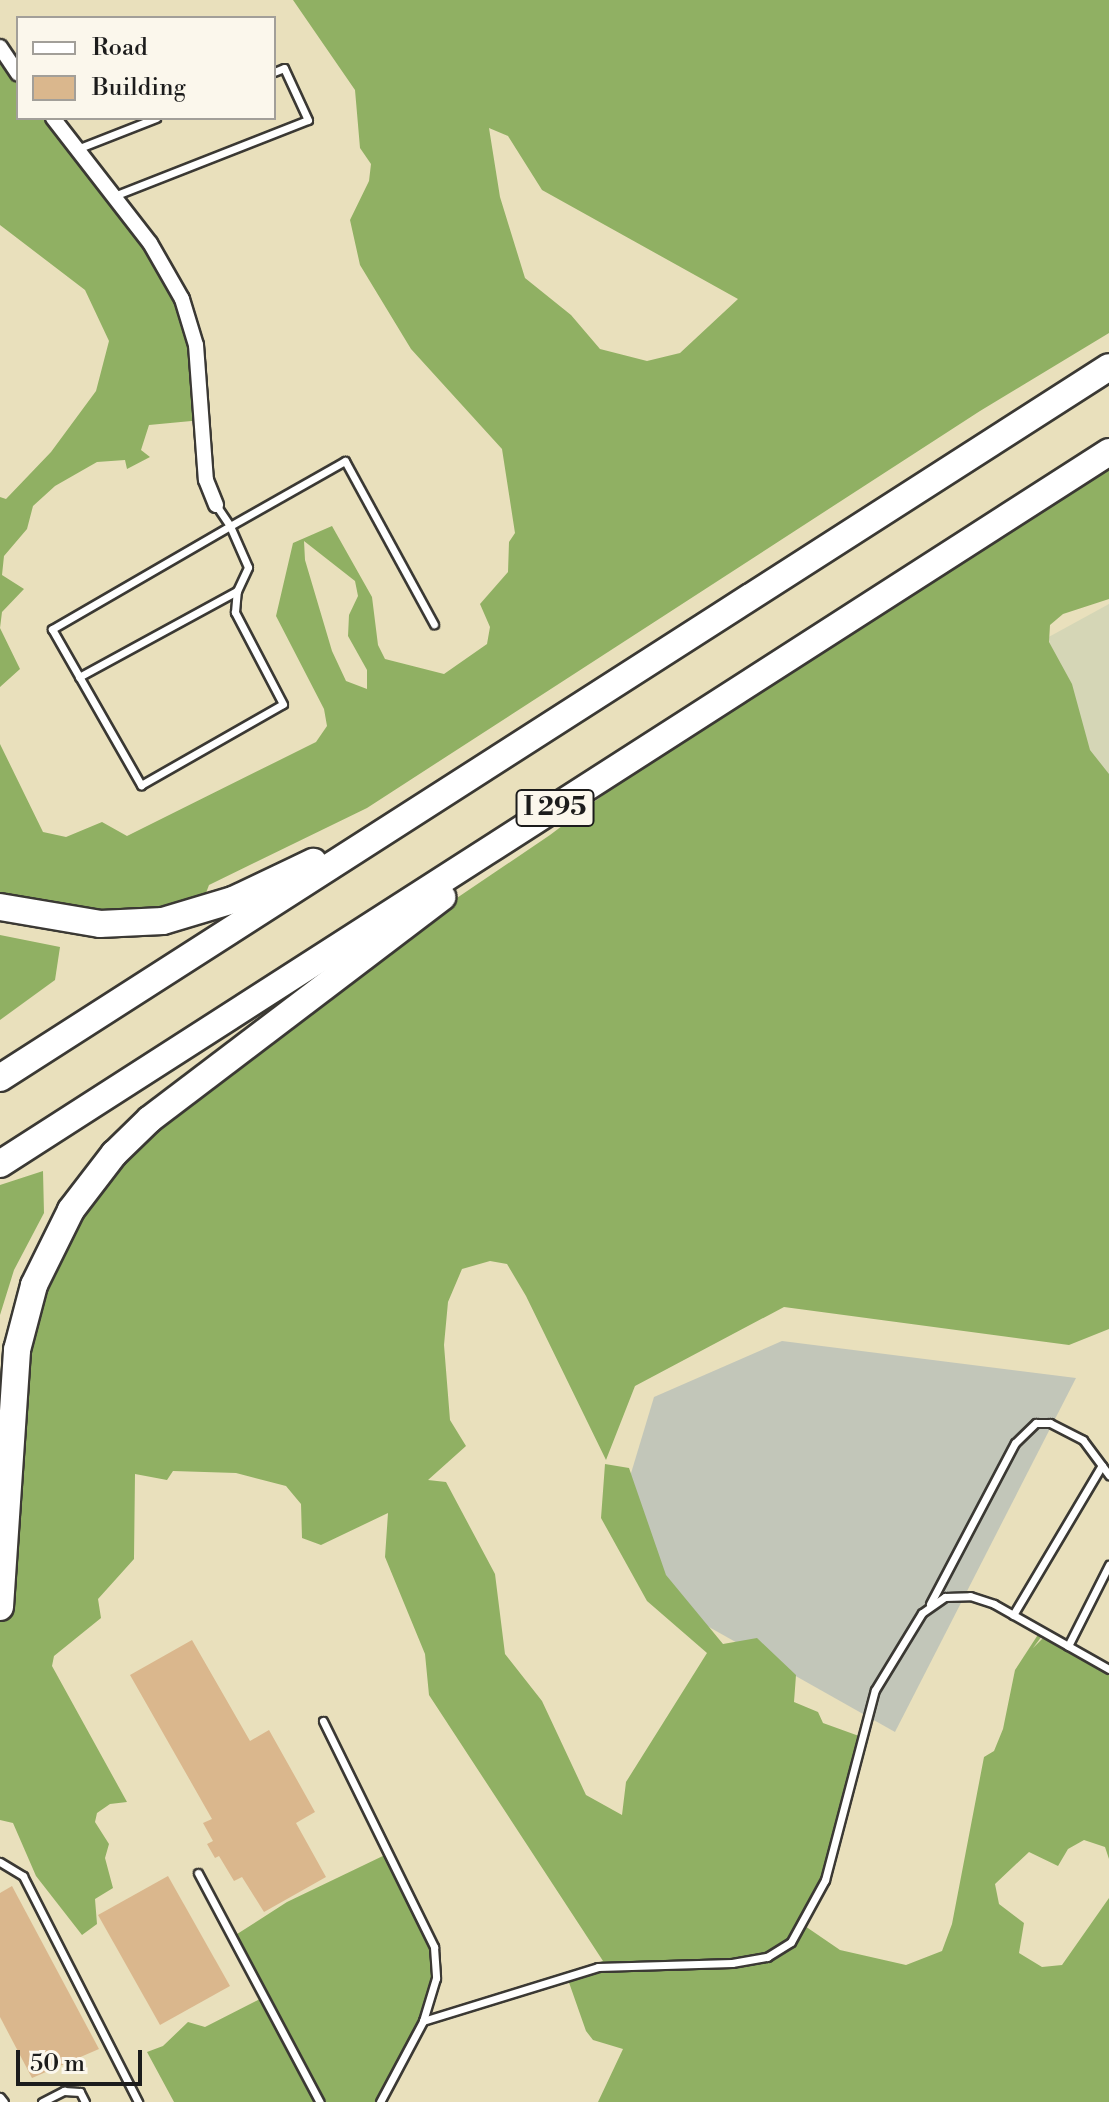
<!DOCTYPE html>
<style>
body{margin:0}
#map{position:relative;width:1109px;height:2102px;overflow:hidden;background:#e9e0bc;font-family:"Libre Bodoni",serif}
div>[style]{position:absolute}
.built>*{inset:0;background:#d5d6b6}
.industrial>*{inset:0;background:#c2c6b9}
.forest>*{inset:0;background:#90b063}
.building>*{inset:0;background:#dab78d}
.roads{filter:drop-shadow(2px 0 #3b3934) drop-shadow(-2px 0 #3b3934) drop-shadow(0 2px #3b3934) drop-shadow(0 -2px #3b3934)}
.service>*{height:7px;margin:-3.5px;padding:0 3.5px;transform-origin:3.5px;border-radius:3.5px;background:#fff}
.minor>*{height:14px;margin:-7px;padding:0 7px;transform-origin:7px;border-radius:7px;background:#fff}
.motorway>*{height:26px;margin:-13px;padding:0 13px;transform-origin:13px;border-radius:13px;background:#fff}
span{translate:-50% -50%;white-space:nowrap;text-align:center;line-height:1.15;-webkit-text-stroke:6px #fbf7ec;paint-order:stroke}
.shield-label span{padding:2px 6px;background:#fbf7ec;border:2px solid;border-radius:6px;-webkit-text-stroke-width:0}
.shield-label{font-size:26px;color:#1c1c1c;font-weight:700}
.legend{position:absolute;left:16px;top:16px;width:260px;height:104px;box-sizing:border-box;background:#fbf7ec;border:2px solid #a29f99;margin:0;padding:10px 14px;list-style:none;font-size:24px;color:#1c1c1c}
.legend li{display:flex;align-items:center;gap:16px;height:40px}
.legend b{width:40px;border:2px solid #a29f99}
.scale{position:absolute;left:16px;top:2050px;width:126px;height:36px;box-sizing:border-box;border:4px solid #1c1c1c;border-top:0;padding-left:10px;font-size:24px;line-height:28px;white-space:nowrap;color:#1c1c1c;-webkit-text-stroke:6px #fbf7ec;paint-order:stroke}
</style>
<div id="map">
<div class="built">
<i style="clip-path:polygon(1109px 604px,1109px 844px,1045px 639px)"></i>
</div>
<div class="industrial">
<i style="clip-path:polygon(782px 1341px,1076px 1378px,895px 1732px,693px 1618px,619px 1513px,654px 1397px)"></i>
</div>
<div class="forest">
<i style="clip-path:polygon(evenodd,293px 0,1109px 0,1109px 333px,980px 411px,367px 808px,209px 885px,197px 917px,0 911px,0 744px,43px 832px,66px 837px,102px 822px,127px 836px,316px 742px,327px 726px,324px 709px,276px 616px,293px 543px,332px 526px,372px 597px,378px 645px,385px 659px,444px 674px,487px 644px,490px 627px,480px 604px,508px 572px,509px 542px,515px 533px,502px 449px,411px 349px,360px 265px,350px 220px,369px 181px,371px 164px,360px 148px,355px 90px,293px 0,489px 128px,508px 136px,542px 190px,738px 299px,680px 353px,647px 361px,600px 349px,571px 315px,525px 278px,500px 197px,489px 128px,293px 0,304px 541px,355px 581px,358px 596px,349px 615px,348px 636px,367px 670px,367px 689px,346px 681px,332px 651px,305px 560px,304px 541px)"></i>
<i style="clip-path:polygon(0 43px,18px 66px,18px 118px,58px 118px,169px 261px,193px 323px,202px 420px,149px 425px,141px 450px,150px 457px,127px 469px,125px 460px,97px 462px,55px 486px,33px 506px,27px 529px,4px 556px,2px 575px,24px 589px,2px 612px,0 628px,20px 669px,0 687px,0 497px,6px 499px,51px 452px,96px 391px,109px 341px,85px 290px,0 225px)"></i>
<i style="clip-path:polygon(1109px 456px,1109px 599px,1063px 614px,1050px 625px,1049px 642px,1072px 684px,1090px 750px,1109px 774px,1109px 1329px,1069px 1345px,784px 1307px,635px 1386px,606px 1460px,526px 1296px,507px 1264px,490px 1261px,462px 1269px,448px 1302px,444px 1345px,450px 1420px,466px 1446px,428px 1480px,446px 1482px,495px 1574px,505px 1654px,542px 1701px,586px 1795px,622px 1815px,626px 1782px,707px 1653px,647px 1601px,601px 1518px,605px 1464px,629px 1468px,666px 1575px,723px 1644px,757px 1638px,796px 1675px,794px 1702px,818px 1712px,823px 1723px,859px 1736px,827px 1867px,802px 1924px,840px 1950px,906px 1965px,942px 1951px,952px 1924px,984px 1757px,994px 1751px,1003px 1729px,1015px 1670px,1041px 1630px,1045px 1632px,1033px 1648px,1044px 1637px,1109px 1667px,1109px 1859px,1105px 1847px,1084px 1840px,1068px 1849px,1058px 1866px,1029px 1852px,995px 1884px,999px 1904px,1024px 1923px,1019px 1953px,1042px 1967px,1062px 1965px,1109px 1898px,1109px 2102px,598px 2102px,623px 2049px,593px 2040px,586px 2031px,566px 1974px,603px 1961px,429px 1695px,425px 1654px,385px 1557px,388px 1513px,321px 1545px,302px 1538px,301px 1504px,286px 1486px,236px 1473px,173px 1471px,167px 1480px,135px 1474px,134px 1559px,98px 1599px,101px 1618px,54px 1656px,52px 1666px,127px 1802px,110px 1804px,97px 1813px,95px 1822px,109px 1844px,105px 1858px,113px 1888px,95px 1899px,97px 1924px,82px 1935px,36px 1876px,13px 1823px,0 1820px,0 1595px,16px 1355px,99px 1173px,380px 950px,550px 835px,703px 720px)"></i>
<i style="clip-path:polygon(0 935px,60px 947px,55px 980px,0 1020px)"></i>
<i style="clip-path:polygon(43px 1171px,44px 1213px,14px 1270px,0 1315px,0 1185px)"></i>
<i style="clip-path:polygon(387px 1854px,434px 1942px,436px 1978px,425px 2016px,379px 2102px,174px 2102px,147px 2052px,163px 2046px,188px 2022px,205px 2027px,264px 1997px,234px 1936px,287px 1902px)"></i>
</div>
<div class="building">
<i style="clip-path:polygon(192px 1640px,250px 1741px,269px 1730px,315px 1812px,296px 1823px,326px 1877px,264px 1912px,242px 1877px,234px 1881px,219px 1856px,215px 1858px,207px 1844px,213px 1841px,203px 1823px,212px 1819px,130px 1675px)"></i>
<i style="clip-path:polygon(168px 1876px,230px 1986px,160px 2025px,98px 1915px)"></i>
<i style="clip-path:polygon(12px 1886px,99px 2049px,32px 2078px,0 2017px,0 1893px)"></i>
</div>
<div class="roads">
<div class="service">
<i style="left:77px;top:149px;width:85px;rotate:-21.4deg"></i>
<i style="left:114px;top:196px;width:208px;rotate:-21.4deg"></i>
<i style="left:308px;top:120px;width:57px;rotate:-114.8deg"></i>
<i style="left:284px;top:68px;width:11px;rotate:158deg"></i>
<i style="left:216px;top:505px;width:25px;rotate:56deg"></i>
<i style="left:230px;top:526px;width:206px;rotate:149.9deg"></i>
<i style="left:52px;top:629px;width:180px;rotate:60.3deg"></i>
<i style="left:141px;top:785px;width:163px;rotate:-29.7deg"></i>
<i style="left:283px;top:704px;width:104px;rotate:-117.6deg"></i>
<i style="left:235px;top:612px;width:21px;rotate:-85deg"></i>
<i style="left:237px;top:591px;width:26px;rotate:-65deg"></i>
<i style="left:248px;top:567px;width:45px;rotate:-113.7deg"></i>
<i style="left:230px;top:526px;width:132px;rotate:-29.5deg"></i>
<i style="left:345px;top:461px;width:186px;rotate:61.4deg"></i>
<i style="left:79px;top:677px;width:180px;rotate:-28.6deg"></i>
<i style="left:930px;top:1604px;width:182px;rotate:-62.2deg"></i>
<i style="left:1015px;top:1443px;width:29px;rotate:-44deg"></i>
<i style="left:1036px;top:1423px;width:14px"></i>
<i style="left:1050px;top:1423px;width:37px;rotate:27deg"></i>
<i style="left:1083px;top:1440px;width:44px;rotate:53.4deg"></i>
<i style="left:1013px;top:1615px;width:174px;rotate:-59.3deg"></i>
<i style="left:1068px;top:1646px;width:91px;rotate:-63.2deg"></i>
<i style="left:323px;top:1721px;width:252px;rotate:63.8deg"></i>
<i style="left:434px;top:1947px;width:31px;rotate:86deg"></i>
<i style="left:436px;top:1978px;width:45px;rotate:106.8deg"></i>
<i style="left:0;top:1862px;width:27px;rotate:31deg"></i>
<i style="left:23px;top:1876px;width:254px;rotate:63deg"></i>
<i style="left:198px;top:1873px;width:259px;rotate:62deg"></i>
<i style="left:0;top:2097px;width:6px;rotate:51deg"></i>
<i style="left:42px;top:2102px;width:25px;rotate:-27deg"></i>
<i style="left:64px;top:2091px;width:16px;rotate:4deg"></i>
<i style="left:80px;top:2092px;width:11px;rotate:63deg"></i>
<i style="left:380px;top:2102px;width:92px;rotate:-62deg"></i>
<i style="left:423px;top:2021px;width:183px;rotate:-17.1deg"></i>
<i style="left:598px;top:1967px;width:134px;rotate:-1.7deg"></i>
<i style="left:732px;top:1963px;width:36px;rotate:-10deg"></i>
<i style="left:767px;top:1957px;width:28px;rotate:-32deg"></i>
<i style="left:791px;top:1942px;width:71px;rotate:-61.3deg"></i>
<i style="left:825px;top:1880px;width:196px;rotate:-75.3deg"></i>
<i style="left:875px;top:1690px;width:90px;rotate:-58.6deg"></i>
<i style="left:922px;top:1613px;width:28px;rotate:-35deg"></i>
<i style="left:945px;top:1597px;width:25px;rotate:-2deg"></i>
<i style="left:970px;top:1596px;width:25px;rotate:18deg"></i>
<i style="left:994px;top:1604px;width:132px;rotate:29.5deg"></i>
</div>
<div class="minor">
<i style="left:0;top:47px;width:32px;rotate:56deg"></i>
<i style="left:53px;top:118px;width:158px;rotate:52.2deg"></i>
<i style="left:150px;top:243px;width:64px;rotate:60.3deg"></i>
<i style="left:182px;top:299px;width:48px;rotate:73.1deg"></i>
<i style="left:196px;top:345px;width:135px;rotate:85.8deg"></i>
<i style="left:206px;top:480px;width:27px;rotate:68deg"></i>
</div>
<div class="motorway">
<i style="left:0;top:907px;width:101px;rotate:9.6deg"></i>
<i style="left:100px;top:924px;width:63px;rotate:-2.7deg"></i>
<i style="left:163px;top:921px;width:73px;rotate:-16.7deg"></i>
<i style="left:233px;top:900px;width:89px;rotate:-25.4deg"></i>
<i style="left:0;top:1078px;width:1317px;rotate:-32.66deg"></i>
<i style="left:0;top:1164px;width:1318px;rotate:-32.7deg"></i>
<i style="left:0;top:1607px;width:258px;rotate:-86.2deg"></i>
<i style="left:17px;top:1350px;width:67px;rotate:-75.3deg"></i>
<i style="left:34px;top:1285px;width:84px;rotate:-63.7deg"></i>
<i style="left:71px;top:1210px;width:71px;rotate:-52.5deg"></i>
<i style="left:114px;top:1154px;width:50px;rotate:-44.2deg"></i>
<i style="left:150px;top:1119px;width:367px;rotate:-37.2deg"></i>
</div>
</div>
<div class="shield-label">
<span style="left:555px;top:808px">I 295</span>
</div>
<ul class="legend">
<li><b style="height:10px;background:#fff"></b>Road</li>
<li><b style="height:22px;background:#dab78d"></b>Building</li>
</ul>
<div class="scale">50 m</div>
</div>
